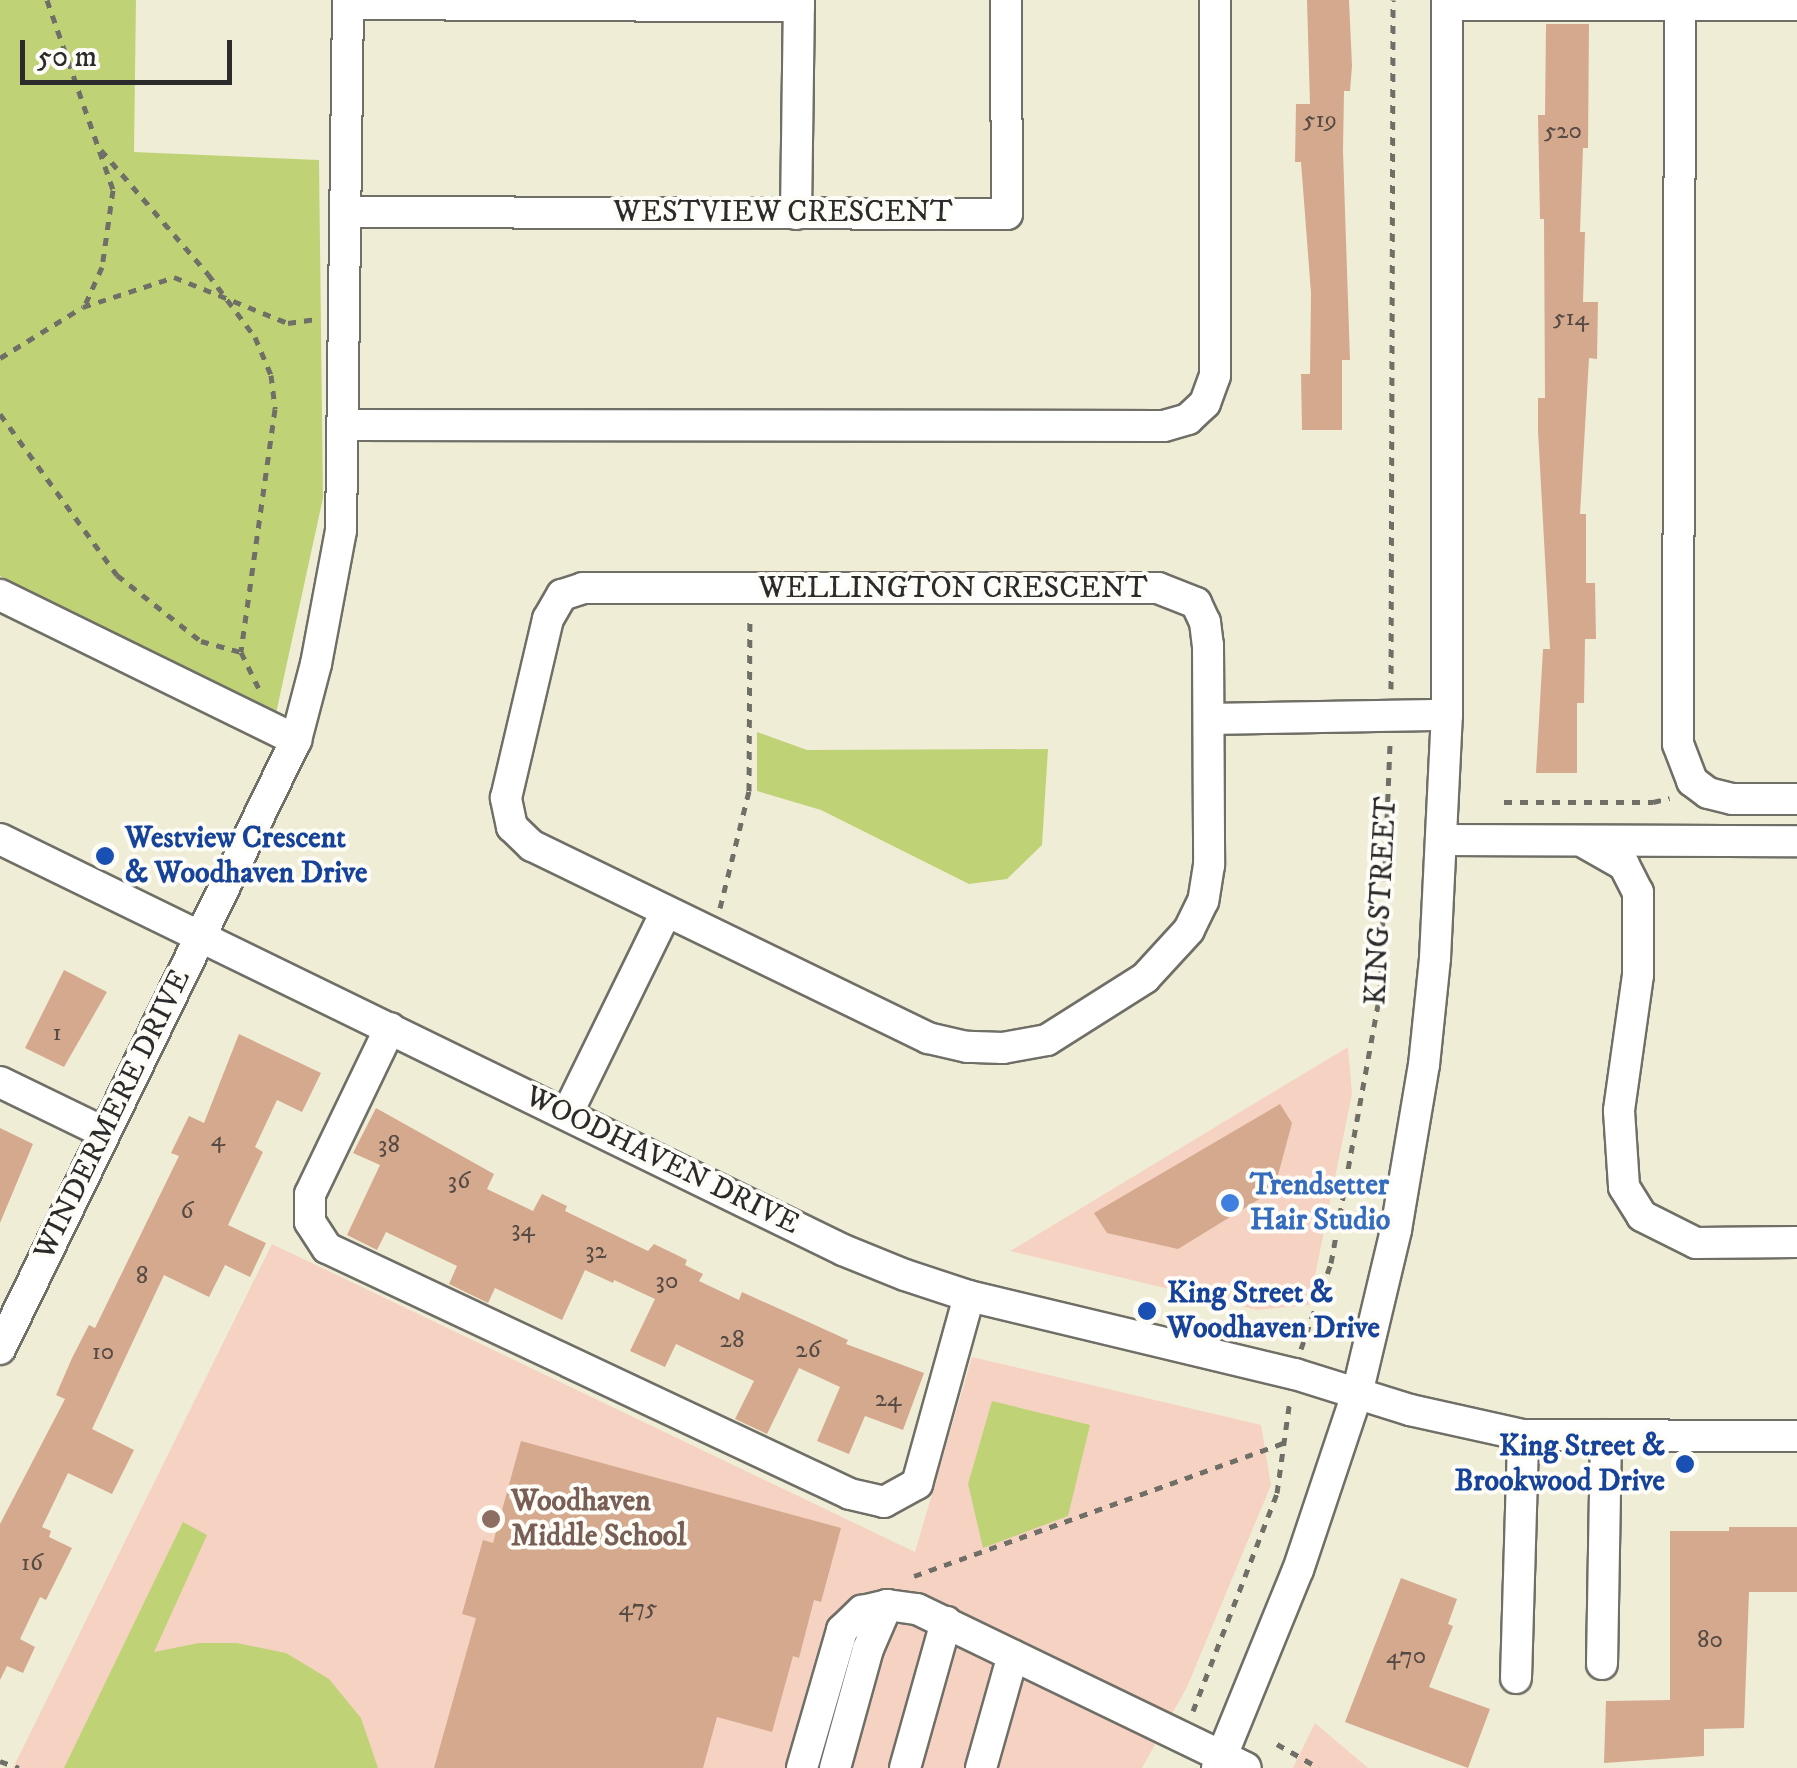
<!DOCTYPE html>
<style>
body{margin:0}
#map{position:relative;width:1797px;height:1768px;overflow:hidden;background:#f0edd7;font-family:"IM FELL DW Pica",serif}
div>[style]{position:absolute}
.built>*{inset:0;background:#f6d2c3}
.green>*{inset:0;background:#bfd376}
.building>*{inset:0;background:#d4a98e}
.path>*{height:5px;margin-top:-2.5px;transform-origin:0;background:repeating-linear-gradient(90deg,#706f67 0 8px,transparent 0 16px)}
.roads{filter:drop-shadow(2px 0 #706f67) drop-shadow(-2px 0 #706f67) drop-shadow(0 2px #706f67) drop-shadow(0 -2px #706f67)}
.minor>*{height:30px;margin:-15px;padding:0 15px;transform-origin:15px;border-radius:15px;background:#fff}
.dots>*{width:28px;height:28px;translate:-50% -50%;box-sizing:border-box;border:5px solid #fdfcf7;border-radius:50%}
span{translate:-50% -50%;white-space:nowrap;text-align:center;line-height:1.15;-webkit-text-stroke:8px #fdfcf7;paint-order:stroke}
.number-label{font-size:25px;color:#554a44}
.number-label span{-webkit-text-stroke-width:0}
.street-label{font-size:30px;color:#2b2b2b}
.transit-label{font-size:30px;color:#164399;font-weight:700}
.left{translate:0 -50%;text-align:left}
.right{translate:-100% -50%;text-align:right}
.shop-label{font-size:30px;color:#366cbe;font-weight:700}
.education-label{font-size:30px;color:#785e54;font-weight:700}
.scale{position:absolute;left:20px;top:40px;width:212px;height:45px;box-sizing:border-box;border:5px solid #2b2b2b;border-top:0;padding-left:12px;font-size:30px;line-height:35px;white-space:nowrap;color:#2b2b2b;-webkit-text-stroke:8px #fdfcf7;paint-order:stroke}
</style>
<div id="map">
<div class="built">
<i style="clip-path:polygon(1348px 1047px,1352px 1094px,1309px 1305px,1257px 1310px,1010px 1251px)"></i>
<i style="clip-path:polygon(272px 1244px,915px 1552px,972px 1357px,1261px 1425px,1271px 1485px,1187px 1687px,1142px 1768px,13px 1768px)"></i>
<i style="clip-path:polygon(1315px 1723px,1368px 1768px,1293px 1768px)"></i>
</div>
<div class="green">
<i style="clip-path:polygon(0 0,136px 0,134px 152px,319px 160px,323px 498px,275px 718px,0 576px)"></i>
<i style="clip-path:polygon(757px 732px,807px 750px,1048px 749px,1042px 845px,1007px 879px,969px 884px,821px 810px,757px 791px)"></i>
<i style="clip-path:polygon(992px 1401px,1090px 1425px,1068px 1516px,983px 1548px,968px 1484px)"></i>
<i style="clip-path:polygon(183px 1522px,207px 1535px,154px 1652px,199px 1643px,237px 1643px,286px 1653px,329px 1679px,361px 1718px,378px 1768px,64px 1768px)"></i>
</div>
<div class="building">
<i style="clip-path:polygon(1307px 0,1349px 0,1352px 66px,1350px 91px,1344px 91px,1343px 151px,1350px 360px,1342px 360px,1342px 430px,1302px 430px,1301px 374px,1310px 374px,1311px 293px,1301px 162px,1295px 162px,1296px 104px,1310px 104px)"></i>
<i style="clip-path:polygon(1546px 24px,1589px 24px,1588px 148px,1583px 148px,1580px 232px,1585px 232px,1583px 302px,1598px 302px,1597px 359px,1589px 358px,1580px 514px,1586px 514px,1586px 583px,1595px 583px,1596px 639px,1585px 639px,1584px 703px,1577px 703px,1577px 773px,1536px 773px,1543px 649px,1550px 649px,1538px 431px,1538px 398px,1545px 398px,1544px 219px,1540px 219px,1538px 115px,1545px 115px)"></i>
<i style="clip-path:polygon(64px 970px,107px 992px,64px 1067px,25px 1048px)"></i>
<i style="clip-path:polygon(239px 1034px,321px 1073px,302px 1112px,277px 1100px,255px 1147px,263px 1152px,228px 1225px,266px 1243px,250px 1277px,225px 1265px,209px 1297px,164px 1275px,92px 1429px,134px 1450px,112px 1494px,68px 1473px,42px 1527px,51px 1531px,49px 1537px,72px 1548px,46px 1600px,40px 1597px,20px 1639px,35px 1647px,23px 1673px,7px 1666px,0 1680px,0 1524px,65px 1399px,56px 1395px,72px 1358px,89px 1325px,95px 1328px,179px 1156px,171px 1153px,189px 1116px,204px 1123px)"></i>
<i style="clip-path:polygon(1280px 1104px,1292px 1123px,1274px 1190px,1178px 1249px,1107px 1233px,1094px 1213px)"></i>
<i style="clip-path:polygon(376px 1108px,494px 1174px,487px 1189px,533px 1211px,542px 1194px,567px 1206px,565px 1211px,648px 1251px,654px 1244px,687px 1260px,685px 1265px,703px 1274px,699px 1281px,739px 1300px,742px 1292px,848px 1340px,846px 1344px,924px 1373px,903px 1430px,865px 1416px,849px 1454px,817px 1441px,840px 1387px,799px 1368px,767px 1434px,735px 1419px,754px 1381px,676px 1344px,665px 1367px,630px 1351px,655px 1299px,614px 1280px,613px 1283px,585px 1270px,562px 1320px,495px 1288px,488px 1303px,449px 1284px,457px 1266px,386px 1232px,377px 1250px,347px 1235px,380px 1165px,353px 1153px)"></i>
<i style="clip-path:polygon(0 1128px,33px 1144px,0 1223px)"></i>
<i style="clip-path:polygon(521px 1441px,841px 1528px,821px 1602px,814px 1600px,799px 1658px,793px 1656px,772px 1732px,717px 1717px,703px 1768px,434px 1768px,476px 1618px,462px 1614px,483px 1540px,493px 1543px)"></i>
<i style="clip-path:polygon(1729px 1527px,1797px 1527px,1797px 1592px,1749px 1592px,1744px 1728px,1704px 1729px,1704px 1756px,1604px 1763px,1606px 1701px,1670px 1700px,1670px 1531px,1729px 1531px)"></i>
<i style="clip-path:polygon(1401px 1578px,1457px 1599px,1448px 1624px,1453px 1626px,1429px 1687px,1490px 1709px,1468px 1768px,1345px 1722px)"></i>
</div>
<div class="path">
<i style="left:47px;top:0;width:201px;rotate:70.8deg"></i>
<i style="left:113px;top:190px;width:78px;rotate:98.1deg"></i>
<i style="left:102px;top:267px;width:42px;rotate:114.1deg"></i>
<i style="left:101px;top:150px;width:164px;rotate:49.2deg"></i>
<i style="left:208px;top:274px;width:79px;rotate:53.3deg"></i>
<i style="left:255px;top:337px;width:41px;rotate:67.2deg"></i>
<i style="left:271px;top:375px;width:34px;rotate:83deg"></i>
<i style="left:275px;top:409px;width:245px;rotate:98deg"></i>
<i style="left:0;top:358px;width:97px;rotate:-31.6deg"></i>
<i style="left:83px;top:307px;width:96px;rotate:-18.2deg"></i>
<i style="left:174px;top:277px;width:123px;rotate:22deg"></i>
<i style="left:288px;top:323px;width:30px;rotate:-8deg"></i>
<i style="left:0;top:414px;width:199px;rotate:54deg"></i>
<i style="left:117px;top:575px;width:107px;rotate:38.2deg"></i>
<i style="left:201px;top:641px;width:41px;rotate:15.4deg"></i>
<i style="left:241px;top:652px;width:43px;rotate:64deg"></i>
<i style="left:1391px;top:689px;width:689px;rotate:-89.83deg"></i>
<i style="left:1504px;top:802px;width:149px"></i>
<i style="left:1653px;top:802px;width:17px;rotate:-13deg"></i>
<i style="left:720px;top:908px;width:121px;rotate:-76.1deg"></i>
<i style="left:749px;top:791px;width:173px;rotate:-89.7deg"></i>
<i style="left:1301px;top:1349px;width:91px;rotate:-70.8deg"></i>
<i style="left:1331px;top:1263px;width:274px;rotate:-79.7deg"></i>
<i style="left:1380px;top:993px;width:248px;rotate:-87.7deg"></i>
<i style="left:914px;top:1576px;width:392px;rotate:-19.8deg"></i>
<i style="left:1193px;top:1711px;width:234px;rotate:-68.9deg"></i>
<i style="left:1277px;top:1493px;width:95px;rotate:-82.1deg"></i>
<i style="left:1277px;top:1744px;width:48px;rotate:29.7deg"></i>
<i style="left:0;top:1761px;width:20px;rotate:20deg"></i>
</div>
<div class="roads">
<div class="minor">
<i style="left:348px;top:4px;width:451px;rotate:0.3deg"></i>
<i style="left:1447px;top:5px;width:350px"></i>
<i style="left:1680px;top:5px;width:739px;rotate:90.16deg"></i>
<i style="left:1678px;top:744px;width:40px;rotate:69deg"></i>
<i style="left:1692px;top:781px;width:20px;rotate:37deg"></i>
<i style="left:1708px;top:793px;width:25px;rotate:14deg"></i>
<i style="left:1732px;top:799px;width:65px"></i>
<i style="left:345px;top:212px;width:662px;rotate:0.17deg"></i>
<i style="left:1007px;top:214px;width:214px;rotate:-90.3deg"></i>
<i style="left:796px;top:214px;width:214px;rotate:-89.2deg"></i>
<i style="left:344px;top:425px;width:820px;rotate:0.07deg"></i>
<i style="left:1164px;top:426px;width:25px;rotate:-16deg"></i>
<i style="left:1188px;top:419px;width:23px;rotate:-43deg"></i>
<i style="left:1205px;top:403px;width:29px;rotate:-70deg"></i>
<i style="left:1215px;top:376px;width:376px;rotate:-90deg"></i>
<i style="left:583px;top:588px;width:575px"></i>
<i style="left:1158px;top:588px;width:41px;rotate:21.5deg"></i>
<i style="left:1196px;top:603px;width:21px;rotate:65deg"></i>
<i style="left:1205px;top:622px;width:23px;rotate:83deg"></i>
<i style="left:1208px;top:645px;width:220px;rotate:89.7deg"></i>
<i style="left:1209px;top:865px;width:36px;rotate:99deg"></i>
<i style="left:1203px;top:901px;width:32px;rotate:116deg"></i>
<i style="left:1189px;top:930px;width:65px;rotate:132.5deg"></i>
<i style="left:1145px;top:978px;width:116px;rotate:147.7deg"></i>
<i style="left:1047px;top:1040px;width:45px;rotate:169.7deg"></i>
<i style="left:1003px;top:1048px;width:36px;rotate:-178deg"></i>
<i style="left:967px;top:1047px;width:40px;rotate:-167deg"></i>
<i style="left:928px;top:1038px;width:440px;rotate:-154.1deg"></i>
<i style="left:532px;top:846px;width:28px;rotate:-136deg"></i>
<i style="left:512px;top:827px;width:30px;rotate:-102deg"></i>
<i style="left:506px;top:798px;width:184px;rotate:-76.8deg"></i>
<i style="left:548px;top:619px;width:28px;rotate:-60deg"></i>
<i style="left:562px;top:595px;width:22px;rotate:-18deg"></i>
<i style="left:0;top:595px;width:330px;rotate:26.1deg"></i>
<i style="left:1209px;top:719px;width:238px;rotate:-1deg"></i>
<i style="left:0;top:839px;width:938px;rotate:25.99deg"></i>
<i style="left:843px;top:1250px;width:67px;rotate:22deg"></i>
<i style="left:905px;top:1275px;width:67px;rotate:18.2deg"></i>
<i style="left:969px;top:1296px;width:335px;rotate:13.5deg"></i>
<i style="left:1295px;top:1374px;width:121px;rotate:17.4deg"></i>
<i style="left:1410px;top:1410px;width:116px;rotate:12.5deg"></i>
<i style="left:1523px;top:1435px;width:274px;rotate:0.2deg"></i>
<i style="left:1442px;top:840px;width:355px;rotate:0.2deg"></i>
<i style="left:1585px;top:843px;width:45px;rotate:29.4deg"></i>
<i style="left:1624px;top:865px;width:30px;rotate:63deg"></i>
<i style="left:1638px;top:892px;width:83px;rotate:90deg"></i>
<i style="left:1638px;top:975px;width:137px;rotate:98deg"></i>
<i style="left:1619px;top:1111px;width:76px;rotate:86.2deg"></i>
<i style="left:1624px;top:1187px;width:34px;rotate:58deg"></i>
<i style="left:1642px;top:1216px;width:60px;rotate:26.6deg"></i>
<i style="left:1696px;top:1243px;width:101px;rotate:-0.6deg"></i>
<i style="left:390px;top:1028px;width:184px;rotate:115.7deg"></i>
<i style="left:310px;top:1194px;width:28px;rotate:90deg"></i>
<i style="left:310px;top:1222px;width:31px;rotate:57deg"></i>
<i style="left:327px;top:1248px;width:578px;rotate:25.19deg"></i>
<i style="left:850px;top:1494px;width:35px;rotate:13deg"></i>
<i style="left:884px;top:1502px;width:38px;rotate:-29deg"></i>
<i style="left:917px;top:1484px;width:195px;rotate:-74.5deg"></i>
<i style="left:0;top:1082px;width:114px;rotate:25.9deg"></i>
<i style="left:567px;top:1114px;width:225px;rotate:-63.9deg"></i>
<i style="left:0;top:1349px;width:677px;rotate:-64.08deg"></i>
<i style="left:296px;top:740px;width:79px;rotate:-75.3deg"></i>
<i style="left:316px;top:664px;width:135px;rotate:-79.4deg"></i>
<i style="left:341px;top:531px;width:531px;rotate:-89.24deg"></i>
<i style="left:1602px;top:1664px;width:229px;rotate:-89deg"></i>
<i style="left:1516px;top:1678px;width:243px;rotate:-88.3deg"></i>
<i style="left:802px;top:1768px;width:144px;rotate:-73.8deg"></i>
<i style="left:842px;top:1630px;width:28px;rotate:-44deg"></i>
<i style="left:862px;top:1611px;width:26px;rotate:-13deg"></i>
<i style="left:887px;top:1605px;width:30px;rotate:8deg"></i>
<i style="left:917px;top:1609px;width:365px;rotate:25.8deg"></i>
<i style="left:835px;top:1768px;width:123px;rotate:-74.5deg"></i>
<i style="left:868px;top:1649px;width:48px;rotate:-66.6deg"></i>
<i style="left:905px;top:1768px;width:152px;rotate:-74.3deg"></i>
<i style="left:981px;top:1768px;width:117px;rotate:-74.2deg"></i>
<i style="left:1217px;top:1768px;width:214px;rotate:-67.8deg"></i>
<i style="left:1298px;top:1570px;width:186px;rotate:-71.5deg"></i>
<i style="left:1357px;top:1394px;width:169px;rotate:-76.6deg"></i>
<i style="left:1396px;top:1230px;width:167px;rotate:-80.4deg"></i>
<i style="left:1424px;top:1065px;width:108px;rotate:-84.1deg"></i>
<i style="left:1435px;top:958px;width:243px;rotate:-87.2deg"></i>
<i style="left:1447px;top:715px;width:715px;rotate:-90deg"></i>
</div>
</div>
<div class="dots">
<i style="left:105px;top:856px;background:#1a4fb4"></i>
<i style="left:1230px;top:1203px;background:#3f7fe0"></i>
<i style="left:1147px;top:1311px;background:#1a4fb4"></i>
<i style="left:1685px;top:1464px;background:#1a4fb4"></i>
<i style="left:491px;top:1519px;background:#8d6e63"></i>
</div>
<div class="number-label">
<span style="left:1320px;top:120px">519</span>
<span style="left:1563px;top:131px">520</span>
<span style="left:1571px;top:318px">514</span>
<span style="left:57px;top:1033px">1</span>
<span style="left:218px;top:1139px">4</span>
<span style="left:389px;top:1145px">38</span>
<span style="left:459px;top:1181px">36</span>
<span style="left:187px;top:1211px">6</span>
<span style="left:523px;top:1229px">34</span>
<span style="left:596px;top:1251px">32</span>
<span style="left:142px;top:1276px">8</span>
<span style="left:667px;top:1281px">30</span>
<span style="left:732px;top:1340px">28</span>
<span style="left:808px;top:1350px">26</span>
<span style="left:103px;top:1352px">10</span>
<span style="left:888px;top:1399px">24</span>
<span style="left:32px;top:1563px">16</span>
<span style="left:638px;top:1608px">475</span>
<span style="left:1710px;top:1640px">80</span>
<span style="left:1406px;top:1656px">470</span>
</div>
<div class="street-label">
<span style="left:783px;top:213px">WESTVIEW CRESCENT</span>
<span style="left:953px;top:589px">WELLINGTON CRESCENT</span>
<span style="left:1382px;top:901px;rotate:-87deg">KING STREET</span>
<span style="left:113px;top:1115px;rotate:-64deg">WINDERMERE DRIVE</span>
<span style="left:662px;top:1161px;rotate:26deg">WOODHAVEN DRIVE</span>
</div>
<div class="transit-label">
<span class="left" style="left:125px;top:856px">Westview Crescent<br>&amp; Woodhaven Drive</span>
<span class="left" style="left:1167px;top:1311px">King Street &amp;<br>Woodhaven Drive</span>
<span class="right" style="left:1665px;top:1464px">King Street &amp;<br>Brookwood Drive</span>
</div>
<div class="shop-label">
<span class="left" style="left:1250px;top:1203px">Trendsetter<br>Hair Studio</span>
</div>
<div class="education-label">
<span class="left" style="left:511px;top:1519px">Woodhaven<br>Middle School</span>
</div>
<div class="scale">50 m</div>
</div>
